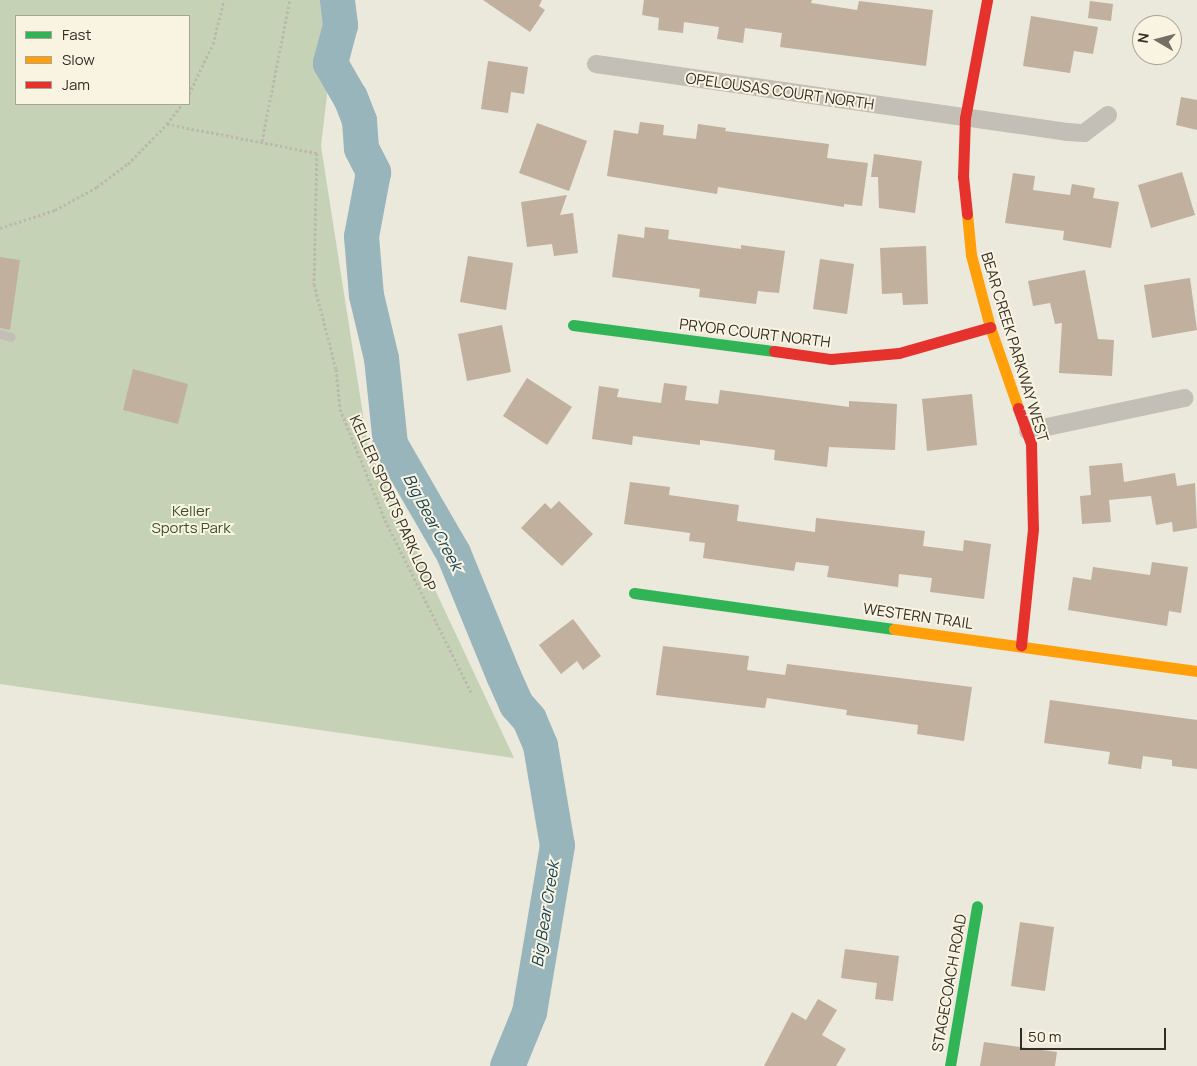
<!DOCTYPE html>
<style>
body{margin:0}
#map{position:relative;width:1197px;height:1066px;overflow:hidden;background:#ebe8dc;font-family:Manrope,sans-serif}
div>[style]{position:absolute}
.green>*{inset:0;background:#c6d2b6}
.river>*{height:35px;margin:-17.5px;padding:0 17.5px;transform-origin:17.5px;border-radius:17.5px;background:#98b5bc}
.building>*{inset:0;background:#c0b09d}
.path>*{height:3px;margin-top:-1.5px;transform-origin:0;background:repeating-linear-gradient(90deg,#bcb8ae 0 2.5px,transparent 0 5px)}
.lane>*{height:9px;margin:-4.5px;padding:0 4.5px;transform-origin:4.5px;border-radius:4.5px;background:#c3bfb6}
.street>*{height:18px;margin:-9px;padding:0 9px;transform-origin:9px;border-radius:9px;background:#c3bfb6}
.fast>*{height:11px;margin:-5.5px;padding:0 5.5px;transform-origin:5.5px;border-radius:5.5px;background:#30b455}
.slow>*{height:11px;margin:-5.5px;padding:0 5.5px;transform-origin:5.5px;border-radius:5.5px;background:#ff9f0a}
.jam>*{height:11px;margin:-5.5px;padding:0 5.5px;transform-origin:5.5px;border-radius:5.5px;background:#e5322d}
span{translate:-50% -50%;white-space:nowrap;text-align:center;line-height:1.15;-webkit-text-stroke:4px #f9f4e2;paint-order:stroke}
.street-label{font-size:15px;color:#342d25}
.park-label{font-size:15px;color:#395328}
.water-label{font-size:16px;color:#194356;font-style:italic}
.legend{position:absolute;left:15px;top:15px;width:175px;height:90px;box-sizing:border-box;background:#f9f4e2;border:1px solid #aaa496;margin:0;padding:6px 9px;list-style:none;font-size:15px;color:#342d25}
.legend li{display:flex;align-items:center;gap:10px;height:25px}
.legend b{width:25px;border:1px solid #aaa496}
.north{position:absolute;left:1132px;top:15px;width:50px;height:50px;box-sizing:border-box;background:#f9f4e2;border:1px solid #aaa496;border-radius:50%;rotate:278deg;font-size:14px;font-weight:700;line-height:20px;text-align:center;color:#342d25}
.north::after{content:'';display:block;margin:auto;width:18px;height:22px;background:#746e65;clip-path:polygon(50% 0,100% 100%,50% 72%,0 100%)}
.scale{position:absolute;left:1020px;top:1028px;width:146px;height:22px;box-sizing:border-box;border:2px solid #342d25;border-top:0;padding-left:6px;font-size:15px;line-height:18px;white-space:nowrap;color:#342d25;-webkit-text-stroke:4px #f9f4e2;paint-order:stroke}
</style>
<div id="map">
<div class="green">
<i style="clip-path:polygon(evenodd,0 0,338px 0,321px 146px,368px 447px,514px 758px,0 684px,0 0,16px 16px,189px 16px,189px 104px,16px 104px,16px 16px)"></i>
</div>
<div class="river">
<i style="left:337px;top:0;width:25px;rotate:83deg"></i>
<i style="left:340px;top:25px;width:39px;rotate:105deg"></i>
<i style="left:330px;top:63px;width:39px;rotate:60deg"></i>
<i style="left:350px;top:97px;width:25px;rotate:69deg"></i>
<i style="left:359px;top:120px;width:28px;rotate:86deg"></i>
<i style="left:361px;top:148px;width:27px;rotate:63deg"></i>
<i style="left:373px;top:172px;width:65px;rotate:100.6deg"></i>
<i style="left:361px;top:236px;width:59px;rotate:85.2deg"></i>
<i style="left:366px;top:295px;width:65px;rotate:76.6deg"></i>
<i style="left:381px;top:358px;width:86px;rotate:84deg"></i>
<i style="left:390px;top:444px;width:126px;rotate:60deg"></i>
<i style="left:453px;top:553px;width:132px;rotate:67.7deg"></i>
<i style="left:503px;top:675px;width:32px;rotate:66deg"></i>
<i style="left:516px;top:704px;width:20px;rotate:49deg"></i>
<i style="left:529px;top:719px;width:28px;rotate:67deg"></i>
<i style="left:540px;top:745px;width:101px;rotate:80.4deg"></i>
<i style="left:557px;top:845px;width:169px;rotate:99.5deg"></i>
<i style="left:529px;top:1012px;width:58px;rotate:112.2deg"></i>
</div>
<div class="building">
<i style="clip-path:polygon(483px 0,542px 0,539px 6px,545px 10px,530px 32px)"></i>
<i style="clip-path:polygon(644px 0,812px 0,811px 3px,857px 10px,859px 1px,933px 10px,926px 66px,780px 47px,782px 33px,745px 28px,743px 43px,717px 39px,719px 27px,684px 22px,683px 33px,658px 30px,659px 18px,642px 15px)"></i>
<i style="clip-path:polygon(1090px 1px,1113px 4px,1111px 21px,1088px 18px)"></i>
<i style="clip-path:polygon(1031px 16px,1098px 27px,1093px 54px,1074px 51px,1070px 73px,1023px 66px)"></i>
<i style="clip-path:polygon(488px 61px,528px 67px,524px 94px,511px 92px,508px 113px,481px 109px)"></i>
<i style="clip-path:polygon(1181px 97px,1197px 100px,1197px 130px,1176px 125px)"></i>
<i style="clip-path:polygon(640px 122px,664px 125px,663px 135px,696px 139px,698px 124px,726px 128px,725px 131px,829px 144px,827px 158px,868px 163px,862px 206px,844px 204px,844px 207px,718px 187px,717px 194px,607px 176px,614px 130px,638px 134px)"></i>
<i style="clip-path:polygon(537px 123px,587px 141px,569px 191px,519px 173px)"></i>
<i style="clip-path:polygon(874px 154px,922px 161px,915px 213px,879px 208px,878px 177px,871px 177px)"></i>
<i style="clip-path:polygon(1182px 172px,1195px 215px,1151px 228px,1138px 185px)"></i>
<i style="clip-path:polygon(1013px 173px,1035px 176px,1033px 190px,1070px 195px,1072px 184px,1095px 188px,1093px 198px,1119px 202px,1111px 248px,1063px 240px,1064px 231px,1005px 223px)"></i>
<i style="clip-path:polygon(567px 195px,560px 215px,573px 213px,578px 253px,554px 256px,552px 244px,527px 247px,521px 202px)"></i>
<i style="clip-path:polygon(645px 227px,669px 230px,668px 239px,741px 249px,741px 245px,785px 251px,779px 293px,758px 291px,756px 304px,699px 297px,700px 289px,612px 277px,618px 234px,644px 238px)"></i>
<i style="clip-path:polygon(926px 246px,928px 304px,903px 305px,902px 293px,882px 294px,880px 248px)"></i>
<i style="clip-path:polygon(468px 256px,513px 263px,506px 310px,460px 302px)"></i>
<i style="clip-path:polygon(0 257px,20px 260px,10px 330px,0 328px)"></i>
<i style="clip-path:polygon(820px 259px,854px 264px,847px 314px,813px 309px)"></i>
<i style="clip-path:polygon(1085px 270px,1098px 339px,1114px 340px,1112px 376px,1059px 373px,1062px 323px,1055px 324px,1050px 303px,1033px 306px,1028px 281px)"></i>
<i style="clip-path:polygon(1190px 278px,1197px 330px,1152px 338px,1144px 285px)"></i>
<i style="clip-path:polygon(502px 325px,511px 372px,467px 381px,458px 334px)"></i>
<i style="clip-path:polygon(133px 369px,188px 384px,178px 424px,123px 410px)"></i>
<i style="clip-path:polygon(527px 378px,572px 407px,547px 445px,503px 416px)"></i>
<i style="clip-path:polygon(664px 383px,687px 386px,685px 400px,718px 404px,720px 390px,849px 407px,849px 401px,897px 404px,895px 450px,829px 447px,827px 467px,774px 460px,775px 450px,700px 440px,700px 445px,633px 436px,632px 445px,592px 439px,599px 386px,619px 389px,617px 397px,661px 403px)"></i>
<i style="clip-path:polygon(972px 394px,977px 445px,927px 451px,922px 399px)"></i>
<i style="clip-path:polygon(1122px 463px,1124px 482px,1175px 473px,1177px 486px,1195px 483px,1197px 528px,1173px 532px,1172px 522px,1156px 525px,1151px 496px,1109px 500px,1111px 522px,1082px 524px,1080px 496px,1091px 495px,1089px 466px)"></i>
<i style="clip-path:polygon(630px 482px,670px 487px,669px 495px,739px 505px,737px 521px,815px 532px,816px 518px,925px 531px,923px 546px,963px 551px,964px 540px,991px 544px,984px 599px,930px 592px,932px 578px,899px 574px,898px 587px,827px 577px,829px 566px,796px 562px,794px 571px,703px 558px,705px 543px,689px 541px,690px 533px,624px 524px)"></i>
<i style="clip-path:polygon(559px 501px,593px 534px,562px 566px,521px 528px,545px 503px,551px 509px)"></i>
<i style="clip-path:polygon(1152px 562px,1188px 567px,1181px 613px,1169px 611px,1167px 626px,1068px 610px,1073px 577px,1091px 580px,1093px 567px,1150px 575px)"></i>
<i style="clip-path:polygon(573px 619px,601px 656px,583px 670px,577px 661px,561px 674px,539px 645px)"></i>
<i style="clip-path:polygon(663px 646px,749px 656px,747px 670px,785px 675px,787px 664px,972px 687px,964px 741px,917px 734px,918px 725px,846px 715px,847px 710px,767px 698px,765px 708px,656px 695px)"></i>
<i style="clip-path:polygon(1050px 700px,1197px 720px,1197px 769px,1172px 766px,1172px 760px,1143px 756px,1141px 769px,1108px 764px,1110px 752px,1044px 743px)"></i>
<i style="clip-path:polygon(1020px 922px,1054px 927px,1045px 991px,1011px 986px)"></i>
<i style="clip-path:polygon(845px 949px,899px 956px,893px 1001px,875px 999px,877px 983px,841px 978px)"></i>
<i style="clip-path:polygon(818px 999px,837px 1010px,822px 1035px,846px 1049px,836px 1066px,764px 1066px,792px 1012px,806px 1020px)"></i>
<i style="clip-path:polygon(984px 1042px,1057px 1052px,1055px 1066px,980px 1066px)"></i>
</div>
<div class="path">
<i style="left:189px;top:94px;width:55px;rotate:-64.4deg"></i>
<i style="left:213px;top:44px;width:45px;rotate:-76deg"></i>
<i style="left:167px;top:124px;width:153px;rotate:10.9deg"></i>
<i style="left:317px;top:153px;width:131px;rotate:91.3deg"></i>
<i style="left:314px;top:284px;width:88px;rotate:75.5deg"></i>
<i style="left:336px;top:369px;width:40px;rotate:84.3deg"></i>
<i style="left:340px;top:409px;width:120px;rotate:67.9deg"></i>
<i style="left:385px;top:520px;width:195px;rotate:63.4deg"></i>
<i style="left:262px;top:141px;width:144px;rotate:-78.8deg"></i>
<i style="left:0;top:228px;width:58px;rotate:-18.1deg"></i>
<i style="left:55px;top:210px;width:48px;rotate:-28.7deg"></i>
<i style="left:97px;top:187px;width:39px;rotate:-37deg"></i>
<i style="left:128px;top:164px;width:56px;rotate:-45.7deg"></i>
<i style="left:167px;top:124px;width:25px;rotate:-53deg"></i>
</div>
<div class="lane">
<i style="left:0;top:334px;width:11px;rotate:15deg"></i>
</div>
<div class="street">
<i style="left:596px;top:64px;width:477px;rotate:8.2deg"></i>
<i style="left:1068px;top:132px;width:16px;rotate:4deg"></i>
<i style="left:1084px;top:133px;width:30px;rotate:-37deg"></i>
<i style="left:1028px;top:431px;width:160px;rotate:-11.9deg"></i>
</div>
<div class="fast">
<i style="left:573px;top:325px;width:203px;rotate:7.4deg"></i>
<i style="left:634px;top:593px;width:262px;rotate:7.9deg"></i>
<i style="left:950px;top:1066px;width:162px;rotate:-80.4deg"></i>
</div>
<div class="slow">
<i style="left:967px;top:214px;width:41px;rotate:84.4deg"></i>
<i style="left:971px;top:255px;width:74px;rotate:75.2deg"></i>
<i style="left:990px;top:327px;width:86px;rotate:70.9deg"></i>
<i style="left:894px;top:629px;width:306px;rotate:7.9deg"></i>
</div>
<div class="jam">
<i style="left:967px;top:214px;width:37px;rotate:-96deg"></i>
<i style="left:963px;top:177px;width:59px;rotate:-88.1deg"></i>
<i style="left:965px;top:118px;width:120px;rotate:-79.4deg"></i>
<i style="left:774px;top:351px;width:58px;rotate:8deg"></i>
<i style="left:831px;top:359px;width:68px;rotate:-5deg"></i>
<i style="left:899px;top:353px;width:95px;rotate:-15.9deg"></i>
<i style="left:1018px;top:408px;width:38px;rotate:70deg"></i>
<i style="left:1031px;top:444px;width:85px;rotate:88.7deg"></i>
<i style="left:1033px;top:529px;width:117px;rotate:95.9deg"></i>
</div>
<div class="street-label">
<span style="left:780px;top:91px;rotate:8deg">OPELOUSAS COURT NORTH</span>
<span style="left:755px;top:333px;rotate:7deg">PRYOR COURT NORTH</span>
<span style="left:1015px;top:347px;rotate:73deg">BEAR CREEK PARKWAY WEST</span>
<span style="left:393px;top:503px;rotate:66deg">KELLER SPORTS PARK LOOP</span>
<span style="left:918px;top:616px;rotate:8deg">WESTERN TRAIL</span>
<span style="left:949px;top:983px;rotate:-80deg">STAGECOACH ROAD</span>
</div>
<div class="park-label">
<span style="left:191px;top:519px">Keller<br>Sports Park</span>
</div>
<div class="water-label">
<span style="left:433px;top:522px;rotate:62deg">Big Bear Creek</span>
<span style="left:545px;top:914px;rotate:-81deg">Big Bear Creek</span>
</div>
<ul class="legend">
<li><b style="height:6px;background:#30b455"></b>Fast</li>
<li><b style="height:6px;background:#ff9f0a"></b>Slow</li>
<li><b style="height:6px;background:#e5322d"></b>Jam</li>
</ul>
<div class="north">N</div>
<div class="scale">50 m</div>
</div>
